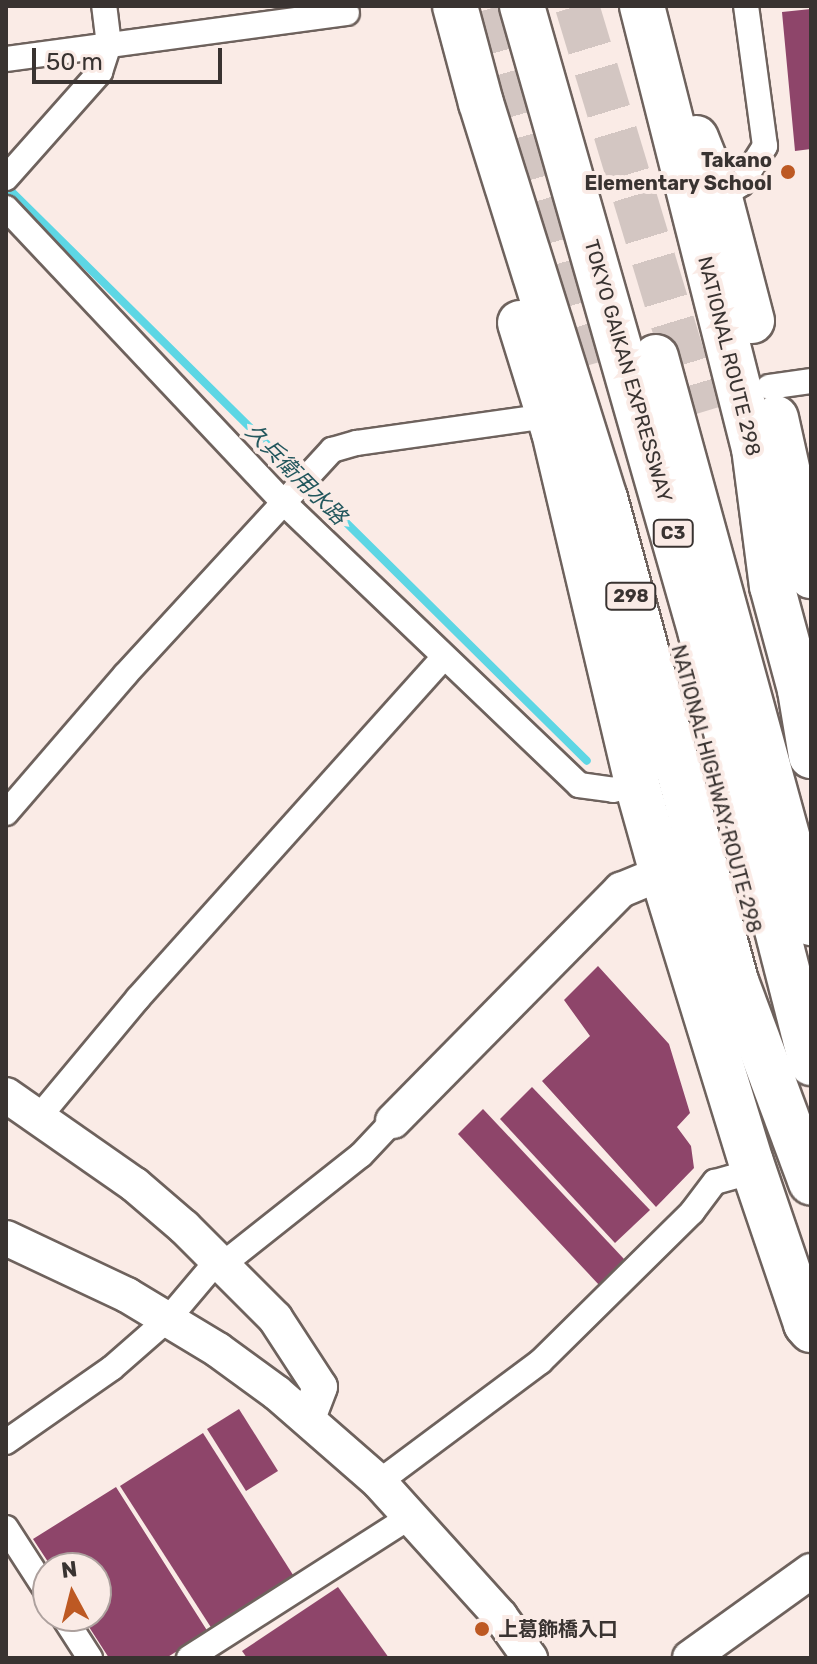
<!DOCTYPE html>
<meta charset="utf-8">
<style>
body{margin:0}
#map{position:relative;width:817px;height:1664px;overflow:hidden;background:#faebe6;font-family:Rubik,"Noto Sans JP",sans-serif}
div>[style]{position:absolute}
.stream>*{height:8px;margin:-4px;padding:0 4px;transform-origin:4px;border-radius:4px;background:#5dd6e4}
.building>*{inset:0;background:#8e456a}
.highway-tunnel>*{height:44px;margin-top:-22px;transform-origin:0;background:repeating-linear-gradient(90deg,#d3c6c2 0 44px,transparent 0 66px)}
.roads{filter:drop-shadow(2px 0 #6e625d) drop-shadow(-2px 0 #6e625d) drop-shadow(0 2px #6e625d) drop-shadow(0 -2px #6e625d)}
.street>*{height:24px;margin:-12px;padding:0 12px;transform-origin:12px;border-radius:12px;background:#fff}
.secondary>*{height:34px;margin:-17px;padding:0 17px;transform-origin:17px;border-radius:17px;background:#fff}
.highway>*{height:44px;margin:-22px;padding:0 22px;transform-origin:22px;border-radius:22px;background:#fff}
.dots>*{width:22px;height:22px;translate:-50% -50%;box-sizing:border-box;border:4px solid #faebe6;border-radius:50%}
span{translate:-50% -50%;white-space:nowrap;text-align:center;line-height:1.15;-webkit-text-stroke:8px #faebe6;paint-order:stroke}
.shield-label span{padding:2px 6px;background:#faebe6;border:2px solid;border-radius:6px;-webkit-text-stroke-width:0}
.shield-label{font-size:18px;color:#393331;font-weight:700}
.poi-label{font-size:20px;color:#393331;font-weight:700}
.right{translate:-100% -50%;text-align:right}
.left{translate:0 -50%;text-align:left}
.street-label{font-size:20px;color:#393331}
.water-label{font-size:22px;color:#23575d;font-style:italic}
.frame{position:absolute;inset:0;border:8px solid #393331;pointer-events:none}
.north{position:absolute;left:32px;top:1552px;width:80px;height:80px;box-sizing:border-box;background:#faebe6;border:2px solid #ada19e;border-radius:50%;rotate:353deg;font-size:22px;font-weight:700;line-height:32px;text-align:center;color:#393331}
.north::after{content:'';display:block;margin:auto;width:28px;height:36px;background:#bd5923;clip-path:polygon(50% 0,100% 100%,50% 72%,0 100%)}
.scale{position:absolute;left:32px;top:48px;width:190px;height:36px;box-sizing:border-box;border:4px solid #393331;border-top:0;padding-left:10px;font-size:24px;line-height:28px;white-space:nowrap;color:#393331;-webkit-text-stroke:6px #faebe6;paint-order:stroke}
</style>
<div id="map">
<div class="stream">
<i style="left:6px;top:186px;width:817px;rotate:44.7deg"></i>
</div>
<div class="building">
<i style="clip-path:polygon(811px 9px,811px 149px,795px 151px,782px 12px)"></i>
<i style="clip-path:polygon(598px 966px,669px 1044px,690px 1113px,677px 1127px,691px 1146px,694px 1168px,656px 1207px,542px 1081px,590px 1036px,564px 1000px)"></i>
<i style="clip-path:polygon(532px 1087px,650px 1210px,615px 1243px,500px 1119px)"></i>
<i style="clip-path:polygon(483px 1109px,624px 1259px,600px 1286px,458px 1134px)"></i>
<i style="clip-path:polygon(239px 1409px,278px 1471px,246px 1491px,207px 1429px)"></i>
<i style="clip-path:polygon(203px 1433px,295px 1578px,212px 1629px,120px 1486px)"></i>
<i style="clip-path:polygon(116px 1487px,208px 1632px,166px 1658px,109px 1658px,82px 1616px,96px 1616px,96px 1568px,52px 1568px,33px 1539px)"></i>
<i style="clip-path:polygon(338px 1587px,389px 1658px,247px 1658px,242px 1651px)"></i>
</div>
<div class="highway-tunnel">
<i style="left:499px;top:6px;width:370px;rotate:74deg"></i>
<i style="left:577px;top:6px;width:425px;rotate:73.2deg"></i>
</div>
<div class="roads">
<div class="street">
<i style="left:6px;top:59px;width:344px;rotate:-7.7deg"></i>
<i style="left:6px;top:178px;width:142px;rotate:-48.4deg"></i>
<i style="left:100px;top:72px;width:28px;rotate:-72deg"></i>
<i style="left:109px;top:45px;width:39px;rotate:-97deg"></i>
<i style="left:720px;top:198px;width:25px;rotate:-34deg"></i>
<i style="left:741px;top:184px;width:45px;rotate:-57.7deg"></i>
<i style="left:765px;top:146px;width:141px;rotate:-97.7deg"></i>
<i style="left:6px;top:208px;width:403px;rotate:46.7deg"></i>
<i style="left:282px;top:501px;width:411px;rotate:43.7deg"></i>
<i style="left:579px;top:785px;width:34px;rotate:8deg"></i>
<i style="left:613px;top:790px;width:25px;rotate:-14deg"></i>
<i style="left:769px;top:387px;width:42px;rotate:-8.1deg"></i>
<i style="left:6px;top:813px;width:182px;rotate:-49.2deg"></i>
<i style="left:125px;top:675px;width:306px;rotate:-47.4deg"></i>
<i style="left:332px;top:450px;width:26px;rotate:-16deg"></i>
<i style="left:357px;top:443px;width:192px;rotate:-8.1deg"></i>
<i style="left:39px;top:1117px;width:155px;rotate:-50.2deg"></i>
<i style="left:138px;top:998px;width:457px;rotate:-48.1deg"></i>
<i style="left:222px;top:1265px;width:177px;rotate:-38.4deg"></i>
<i style="left:361px;top:1155px;width:47px;rotate:-46.7deg"></i>
<i style="left:6px;top:1442px;width:129px;rotate:-34.9deg"></i>
<i style="left:112px;top:1368px;width:74px;rotate:-41.2deg"></i>
<i style="left:168px;top:1319px;width:76px;rotate:-49.8deg"></i>
<i style="left:379px;top:1482px;width:201px;rotate:-36.7deg"></i>
<i style="left:540px;top:1362px;width:214px;rotate:-44.6deg"></i>
<i style="left:692px;top:1212px;width:38px;rotate:-53deg"></i>
<i style="left:715px;top:1182px;width:41px;rotate:-15.8deg"></i>
<i style="left:6px;top:1528px;width:77px;rotate:57.1deg"></i>
<i style="left:63px;top:1616px;width:50px;rotate:57.3deg"></i>
<i style="left:189px;top:1658px;width:264px;rotate:-32.6deg"></i>
</div>
<div class="secondary">
<i style="left:6px;top:1095px;width:157px;rotate:34.9deg"></i>
<i style="left:135px;top:1185px;width:65px;rotate:40.6deg"></i>
<i style="left:184px;top:1227px;width:129px;rotate:45deg"></i>
<i style="left:275px;top:1318px;width:82px;rotate:56.9deg"></i>
<i style="left:320px;top:1387px;width:34px;rotate:111deg"></i>
<i style="left:393px;top:1121px;width:325px;rotate:-45.4deg"></i>
<i style="left:621px;top:890px;width:44px;rotate:-22.5deg"></i>
<i style="left:6px;top:1238px;width:134px;rotate:25.2deg"></i>
<i style="left:127px;top:1295px;width:106px;rotate:31.1deg"></i>
<i style="left:218px;top:1350px;width:73px;rotate:36.1deg"></i>
<i style="left:277px;top:1393px;width:135px;rotate:41.1deg"></i>
<i style="left:379px;top:1482px;width:181px;rotate:47.9deg"></i>
<i style="left:500px;top:1616px;width:52px;rotate:54.5deg"></i>
<i style="left:690px;top:1658px;width:149px;rotate:-35.7deg"></i>
</div>
<div class="highway">
<i style="left:455px;top:6px;width:100px;rotate:75deg"></i>
<i style="left:481px;top:103px;width:414px;rotate:72.6deg"></i>
<i style="left:605px;top:498px;width:500px;rotate:74.83deg"></i>
<i style="left:736px;top:981px;width:215px;rotate:69.6deg"></i>
<i style="left:522px;top:6px;width:653px;rotate:74.09deg"></i>
<i style="left:701px;top:634px;width:443px;rotate:75.6deg"></i>
<i style="left:642px;top:6px;width:456px;rotate:75.8deg"></i>
<i style="left:754px;top:448px;width:139px;rotate:82.6deg"></i>
<i style="left:772px;top:586px;width:108px;rotate:74.9deg"></i>
<i style="left:800px;top:690px;width:67px;rotate:80.5deg"></i>
<i style="left:696px;top:138px;width:65px;rotate:68.2deg"></i>
<i style="left:720px;top:198px;width:127px;rotate:75.4deg"></i>
<i style="left:520px;top:323px;width:114px;rotate:72.7deg"></i>
<i style="left:554px;top:432px;width:362px;rotate:76.7deg"></i>
<i style="left:637px;top:784px;width:92px;rotate:74.3deg"></i>
<i style="left:662px;top:873px;width:302px;rotate:72.9deg"></i>
<i style="left:751px;top:1162px;width:171px;rotate:71.2deg"></i>
<i style="left:806px;top:1324px;width:8px;rotate:50deg"></i>
<i style="left:656px;top:357px;width:587px;rotate:74.68deg"></i>
<i style="left:776px;top:418px;width:162px;rotate:77.5deg"></i>
</div>
</div>
<div class="dots">
<i style="left:788px;top:172px;background:#bd5923"></i>
<i style="left:482px;top:1629px;background:#bd5923"></i>
</div>
<div class="shield-label">
<span style="left:673px;top:533px">C3</span>
<span style="left:631px;top:596px">298</span>
</div>
<div class="poi-label">
<span class="right" style="left:772px;top:172px">Takano<br>Elementary School</span>
<span class="left" style="left:498px;top:1629px">上葛飾橋入口</span>
</div>
<div class="street-label">
<span style="left:729px;top:356px;rotate:76deg">NATIONAL ROUTE 298</span>
<span style="left:628px;top:371px;rotate:74deg">TOKYO GAIKAN EXPRESSWAY</span>
<span style="left:716px;top:789px;rotate:75deg">NATIONAL HIGHWAY ROUTE 298</span>
</div>
<div class="water-label">
<span style="left:296px;top:474px;rotate:45deg">久兵衛用水路</span>
</div>
<div class="frame"></div>
<div class="north">N</div>
<div class="scale">50 m</div>
</div>
